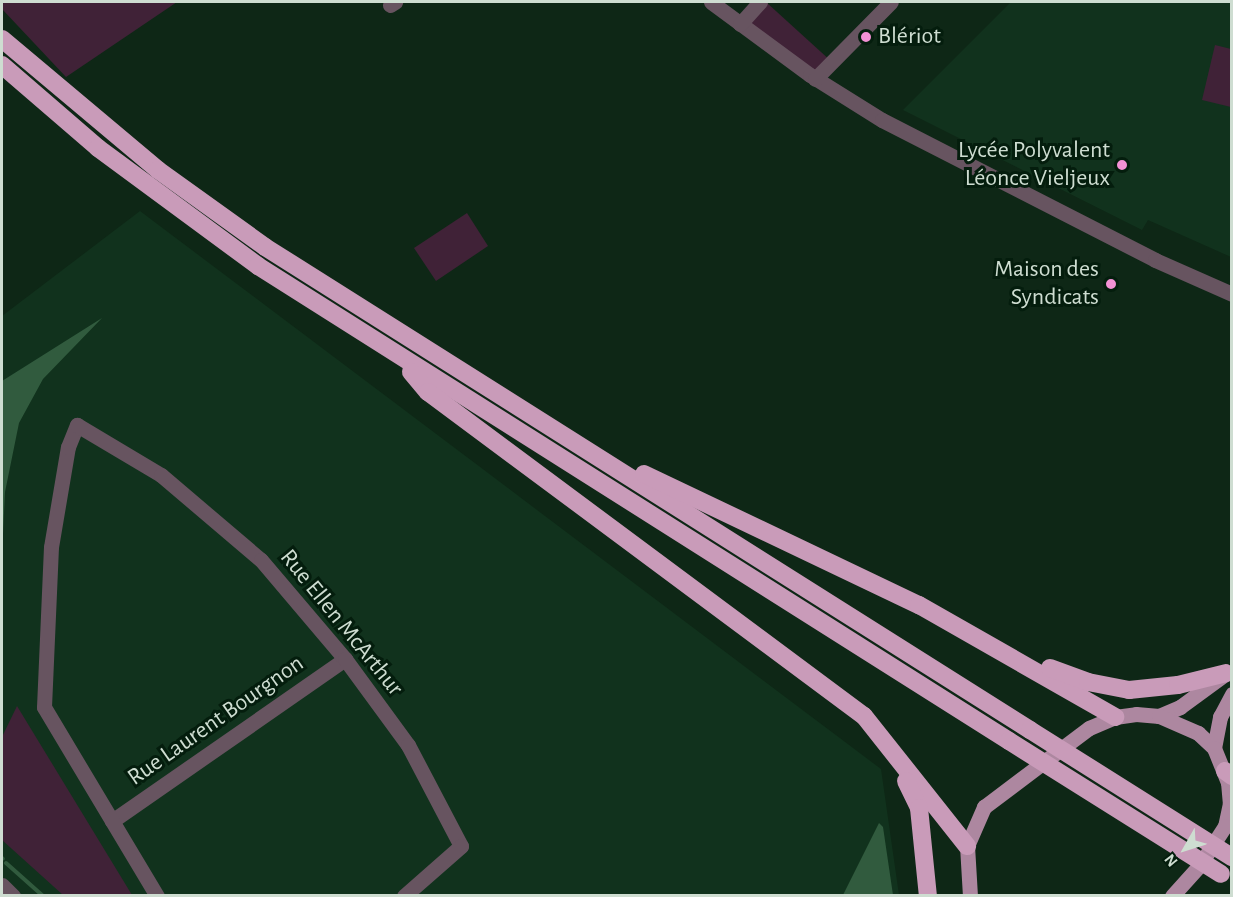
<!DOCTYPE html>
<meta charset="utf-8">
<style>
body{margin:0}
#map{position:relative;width:1233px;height:897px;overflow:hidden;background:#0e2716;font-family:"Alegreya Sans",sans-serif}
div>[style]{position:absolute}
.built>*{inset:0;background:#11321d}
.green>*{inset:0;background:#402237}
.water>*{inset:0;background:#315b3e}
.stream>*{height:4px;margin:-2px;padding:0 2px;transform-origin:2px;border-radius:2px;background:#315b3e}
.minor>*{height:15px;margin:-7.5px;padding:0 7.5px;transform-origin:7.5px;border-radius:7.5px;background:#675460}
.major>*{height:15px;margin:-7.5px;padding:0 7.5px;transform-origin:7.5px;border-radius:7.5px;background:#ad87a0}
.highway>*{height:18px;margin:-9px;padding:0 9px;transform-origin:9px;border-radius:9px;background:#c99bb9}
.highway-bridge>*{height:18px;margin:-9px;padding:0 9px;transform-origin:9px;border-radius:9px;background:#c99bb9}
.dots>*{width:16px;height:16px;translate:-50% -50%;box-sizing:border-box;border:3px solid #041d0d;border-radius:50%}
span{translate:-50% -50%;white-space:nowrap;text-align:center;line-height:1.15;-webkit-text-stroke:6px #041d0d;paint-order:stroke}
.poi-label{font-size:24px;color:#ceddd1}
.left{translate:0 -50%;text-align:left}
.right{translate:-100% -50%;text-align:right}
.street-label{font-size:24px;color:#ceddd1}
.frame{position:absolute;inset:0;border:3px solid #ceddd1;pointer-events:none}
.north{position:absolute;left:1155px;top:819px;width:60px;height:60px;-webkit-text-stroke:4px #041d0d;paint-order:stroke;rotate:231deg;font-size:16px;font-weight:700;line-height:24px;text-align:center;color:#ceddd1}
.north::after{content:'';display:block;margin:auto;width:21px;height:27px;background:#ceddd1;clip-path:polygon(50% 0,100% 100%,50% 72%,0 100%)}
</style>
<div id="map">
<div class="built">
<i style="clip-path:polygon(1011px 2px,1231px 2px,1231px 257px,1148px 220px,1142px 230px,903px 110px)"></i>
<i style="clip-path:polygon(140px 211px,881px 769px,899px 895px,2px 896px,2px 316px)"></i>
</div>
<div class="green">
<i style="clip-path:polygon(2px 2px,177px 2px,66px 77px,2px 9px)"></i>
<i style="clip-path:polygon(766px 2px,832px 62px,815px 79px,740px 24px)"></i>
<i style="clip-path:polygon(1215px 45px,1231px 49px,1231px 107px,1202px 100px)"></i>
<i style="clip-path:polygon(467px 213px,488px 246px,436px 281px,414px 248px)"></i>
<i style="clip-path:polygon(17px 706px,132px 895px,63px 895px,2px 840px,2px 737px)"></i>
</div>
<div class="water">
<i style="clip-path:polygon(102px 318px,43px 379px,19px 423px,5px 492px,2px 555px,2px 381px)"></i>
<i style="clip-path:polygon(879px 823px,883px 827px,893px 895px,843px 895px)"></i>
</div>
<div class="stream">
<i style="left:2px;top:858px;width:1px;rotate:45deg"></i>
<i style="left:6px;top:863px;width:50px;rotate:41.7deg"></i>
</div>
<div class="minor">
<i style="left:711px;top:2px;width:123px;rotate:36.4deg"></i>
<i style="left:810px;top:75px;width:85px;rotate:32deg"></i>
<i style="left:882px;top:120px;width:307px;rotate:27.1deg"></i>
<i style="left:1155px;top:260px;width:84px;rotate:23.8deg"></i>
<i style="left:390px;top:5px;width:6px;rotate:-31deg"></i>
<i style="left:740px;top:24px;width:30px;rotate:-48deg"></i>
<i style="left:815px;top:79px;width:108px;rotate:-45.4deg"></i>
<i style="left:112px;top:821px;width:284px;rotate:-34.8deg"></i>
<i style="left:2px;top:885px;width:16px;rotate:45deg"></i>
<i style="left:157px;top:896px;width:220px;rotate:-120.9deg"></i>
<i style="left:44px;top:707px;width:160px;rotate:-87.5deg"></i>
<i style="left:51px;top:547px;width:101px;rotate:-80.4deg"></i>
<i style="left:68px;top:447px;width:24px;rotate:-68deg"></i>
<i style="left:77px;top:425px;width:98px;rotate:30.8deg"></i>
<i style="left:161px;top:475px;width:131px;rotate:40.4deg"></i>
<i style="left:261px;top:560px;width:130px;rotate:49.7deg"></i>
<i style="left:345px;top:659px;width:107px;rotate:53.8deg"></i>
<i style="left:408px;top:745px;width:114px;rotate:62.3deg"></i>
<i style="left:461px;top:846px;width:76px;rotate:138.7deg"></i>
</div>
<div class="major">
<i style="left:1159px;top:716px;width:23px;rotate:-23deg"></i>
<i style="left:1180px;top:707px;width:56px;rotate:-36.3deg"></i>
<i style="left:1214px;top:748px;width:32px;rotate:-79deg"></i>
<i style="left:1220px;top:717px;width:26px;rotate:-62deg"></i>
<i style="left:970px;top:896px;width:50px;rotate:-93.4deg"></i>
<i style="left:967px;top:846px;width:43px;rotate:-66.4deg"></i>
<i style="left:984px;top:807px;width:131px;rotate:-37deg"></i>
<i style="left:1089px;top:728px;width:28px;rotate:-23deg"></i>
<i style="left:1115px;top:717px;width:21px;rotate:-8deg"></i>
<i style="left:1136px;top:714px;width:23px;rotate:5deg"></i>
<i style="left:1159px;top:716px;width:43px;rotate:23.6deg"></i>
<i style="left:1198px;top:733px;width:22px;rotate:43deg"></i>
<i style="left:1214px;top:748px;width:37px;rotate:68deg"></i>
<i style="left:1228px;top:782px;width:21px;rotate:85deg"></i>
<i style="left:1230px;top:803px;width:24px;rotate:102deg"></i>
<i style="left:1225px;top:826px;width:48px;rotate:123deg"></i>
<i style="left:1199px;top:866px;width:40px;rotate:132deg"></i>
</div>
<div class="highway">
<i style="left:2px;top:39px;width:204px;rotate:40deg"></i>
<i style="left:158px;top:170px;width:132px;rotate:35.7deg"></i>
<i style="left:265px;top:247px;width:905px;rotate:32.27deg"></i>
<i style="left:2px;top:65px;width:127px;rotate:40.8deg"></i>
<i style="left:98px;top:148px;width:199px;rotate:36.4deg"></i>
<i style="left:258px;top:266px;width:889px;rotate:32.31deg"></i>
<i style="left:411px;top:372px;width:26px;rotate:50deg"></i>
<i style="left:428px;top:392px;width:543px;rotate:36.62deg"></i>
<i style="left:864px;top:716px;width:166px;rotate:51.6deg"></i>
<i style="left:644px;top:474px;width:305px;rotate:25.5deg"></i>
<i style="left:919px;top:605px;width:226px;rotate:29.7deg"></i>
<i style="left:1050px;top:668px;width:40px;rotate:20.2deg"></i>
<i style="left:1088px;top:682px;width:42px;rotate:11deg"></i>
<i style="left:1129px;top:690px;width:49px;rotate:-5.8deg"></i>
<i style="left:1178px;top:685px;width:49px;rotate:-14deg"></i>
<i style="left:1225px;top:771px;width:9px;rotate:36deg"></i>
<i style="left:906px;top:781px;width:30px;rotate:64deg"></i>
<i style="left:919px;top:808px;width:88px;rotate:84.2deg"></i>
</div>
<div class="highway-bridge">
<i style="left:1030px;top:730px;width:239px;rotate:32.2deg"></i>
<i style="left:1009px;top:741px;width:250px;rotate:32.1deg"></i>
</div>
<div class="dots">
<i style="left:866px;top:37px;background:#f391d5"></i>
<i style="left:1122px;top:165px;background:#f391d5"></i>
<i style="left:1111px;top:284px;background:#f391d5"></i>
</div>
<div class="poi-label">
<span class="left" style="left:878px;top:37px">Blériot</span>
<span class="right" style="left:1110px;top:165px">Lycée Polyvalent<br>Léonce Vieljeux</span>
<span class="right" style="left:1099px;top:284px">Maison des<br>Syndicats</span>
</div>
<div class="street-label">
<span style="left:341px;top:623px;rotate:51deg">Rue Ellen McArthur</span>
<span style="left:216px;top:721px;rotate:-35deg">Rue Laurent Bourgnon</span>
</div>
<div class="frame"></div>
<div class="north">N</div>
</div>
